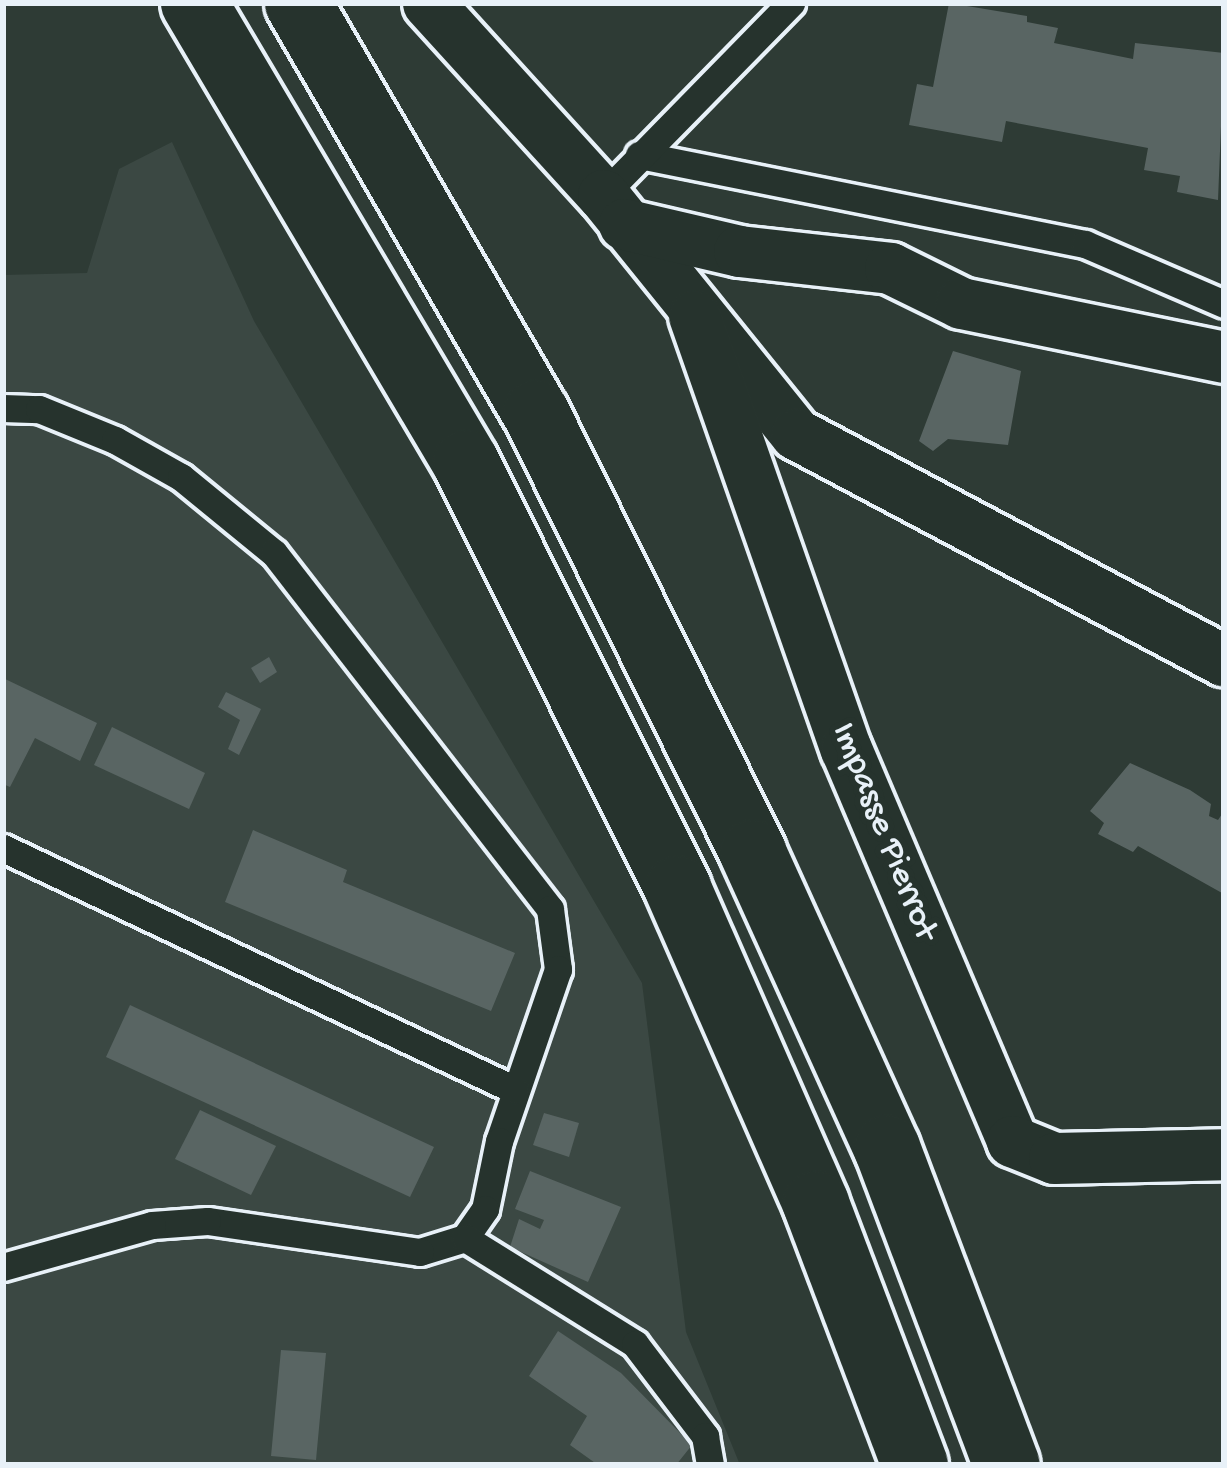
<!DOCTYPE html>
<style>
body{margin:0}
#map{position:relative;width:1227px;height:1468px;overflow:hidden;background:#2e3b35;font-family:"Gochi Hand",sans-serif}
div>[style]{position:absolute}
.built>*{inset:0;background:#3b4843}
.building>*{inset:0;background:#596563}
.roads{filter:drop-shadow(3px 0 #e8f1f8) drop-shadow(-3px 0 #e8f1f8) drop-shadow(0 3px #e8f1f8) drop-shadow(0 -3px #e8f1f8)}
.service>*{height:27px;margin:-13.5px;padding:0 13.5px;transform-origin:13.5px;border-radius:13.5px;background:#26332d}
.minor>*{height:51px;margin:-25.5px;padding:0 25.5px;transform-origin:25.5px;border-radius:25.5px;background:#26332d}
.motorway>*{height:66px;margin:-33px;padding:0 33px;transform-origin:33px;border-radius:33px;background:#26332d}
span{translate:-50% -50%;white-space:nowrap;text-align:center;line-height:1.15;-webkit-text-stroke:12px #26332d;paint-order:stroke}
.street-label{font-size:36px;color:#e8f1f8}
.frame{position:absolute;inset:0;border:6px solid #e8f1f8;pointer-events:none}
</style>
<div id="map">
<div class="built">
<i style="clip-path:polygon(172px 142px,254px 321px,642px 983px,686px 1332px,740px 1465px,3px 1465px,3px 275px,87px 273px,119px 169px)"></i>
</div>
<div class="building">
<i style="clip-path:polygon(949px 3px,1027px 16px,1027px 22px,1058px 28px,1054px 43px,1133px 59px,1135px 43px,1224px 53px,1218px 200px,1177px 192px,1180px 176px,1144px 170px,1148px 148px,1006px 121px,1002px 142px,909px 125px,917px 84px,933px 87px)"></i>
<i style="clip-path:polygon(953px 351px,1021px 371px,1008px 445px,948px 439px,933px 451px,919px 441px)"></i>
<i style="clip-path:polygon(269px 657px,277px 672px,260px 683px,251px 668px)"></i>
<i style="clip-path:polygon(3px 678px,97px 723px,80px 761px,35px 738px,10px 787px,3px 784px)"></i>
<i style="clip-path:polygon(226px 692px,261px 709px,239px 755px,228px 749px,240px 720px,218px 707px)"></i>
<i style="clip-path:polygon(112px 727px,205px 773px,189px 809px,94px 765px)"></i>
<i style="clip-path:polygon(1130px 763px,1190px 790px,1211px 804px,1209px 816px,1218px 820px,1224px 811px,1222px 893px,1138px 846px,1133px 852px,1098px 834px,1104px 823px,1090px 811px)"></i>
<i style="clip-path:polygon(253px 830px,347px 870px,343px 882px,515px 953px,491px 1011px,225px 902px)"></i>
<i style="clip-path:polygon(130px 1005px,434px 1147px,410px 1197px,106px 1057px)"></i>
<i style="clip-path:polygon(200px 1110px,276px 1146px,251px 1195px,175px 1159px)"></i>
<i style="clip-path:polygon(544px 1113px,579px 1123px,569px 1157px,533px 1145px)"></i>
<i style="clip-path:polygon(530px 1171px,621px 1207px,588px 1282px,510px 1247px,519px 1219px,540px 1229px,544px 1220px,515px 1209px)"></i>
<i style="clip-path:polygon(558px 1331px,621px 1373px,692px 1445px,676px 1465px,598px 1465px,570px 1445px,587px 1416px,529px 1376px)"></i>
<i style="clip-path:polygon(281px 1350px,326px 1353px,316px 1460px,271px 1456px)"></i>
</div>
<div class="roads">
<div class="service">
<i style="left:639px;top:155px;width:455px;rotate:11.3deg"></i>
<i style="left:1085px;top:244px;width:151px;rotate:23.3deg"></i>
<i style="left:603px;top:195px;width:269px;rotate:-45.6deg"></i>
<i style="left:3px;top:408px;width:36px;rotate:2deg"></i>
<i style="left:39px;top:409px;width:82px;rotate:22.2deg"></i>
<i style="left:115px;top:440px;width:76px;rotate:29.3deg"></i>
<i style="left:181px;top:477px;width:120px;rotate:39.3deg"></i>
<i style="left:274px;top:553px;width:450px;rotate:52.2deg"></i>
<i style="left:550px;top:909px;width:61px;rotate:82.4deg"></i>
<i style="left:558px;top:969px;width:182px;rotate:108.9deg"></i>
<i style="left:499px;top:1141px;width:69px;rotate:101.6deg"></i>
<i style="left:485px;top:1209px;width:35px;rotate:125deg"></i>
<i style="left:465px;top:1238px;width:47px;rotate:162.7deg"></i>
<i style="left:420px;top:1252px;width:215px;rotate:-171.7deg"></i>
<i style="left:207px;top:1221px;width:55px;rotate:175.8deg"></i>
<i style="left:152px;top:1225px;width:155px;rotate:164.3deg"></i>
<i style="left:3px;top:848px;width:566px;rotate:25.3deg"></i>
<i style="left:465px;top:1238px;width:200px;rotate:31.9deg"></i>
<i style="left:635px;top:1344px;width:116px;rotate:52.7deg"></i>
<i style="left:705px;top:1436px;width:29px;rotate:80deg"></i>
</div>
<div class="minor">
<i style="left:428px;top:3px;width:260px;rotate:47.7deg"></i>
<i style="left:603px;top:195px;width:307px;rotate:51.1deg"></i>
<i style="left:796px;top:434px;width:484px;rotate:27.9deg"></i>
<i style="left:624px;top:224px;width:118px;rotate:13.2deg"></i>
<i style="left:739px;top:251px;width:152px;rotate:6.4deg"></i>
<i style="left:890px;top:268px;width:79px;rotate:26.2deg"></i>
<i style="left:961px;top:303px;width:268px;rotate:11.6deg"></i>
<i style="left:694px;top:316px;width:459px;rotate:70.7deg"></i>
<i style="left:846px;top:749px;width:426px;rotate:67deg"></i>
<i style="left:1012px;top:1141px;width:45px;rotate:22deg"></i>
<i style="left:1054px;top:1158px;width:170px;rotate:-1.3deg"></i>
</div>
<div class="motorway">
<i style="left:194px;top:3px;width:534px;rotate:59.4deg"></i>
<i style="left:466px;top:463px;width:476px;rotate:63.5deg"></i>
<i style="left:678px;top:889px;width:344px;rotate:66.3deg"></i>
<i style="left:816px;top:1204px;width:279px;rotate:69.2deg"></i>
<i style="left:298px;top:3px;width:474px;rotate:59.9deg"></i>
<i style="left:536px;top:413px;width:491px;rotate:63.7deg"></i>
<i style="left:753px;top:853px;width:324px;rotate:65.6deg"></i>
<i style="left:887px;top:1148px;width:339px;rotate:69.3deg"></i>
</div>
</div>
<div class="street-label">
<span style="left:883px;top:832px;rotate:68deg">Impasse Pierrot</span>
</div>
<div class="frame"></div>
</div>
